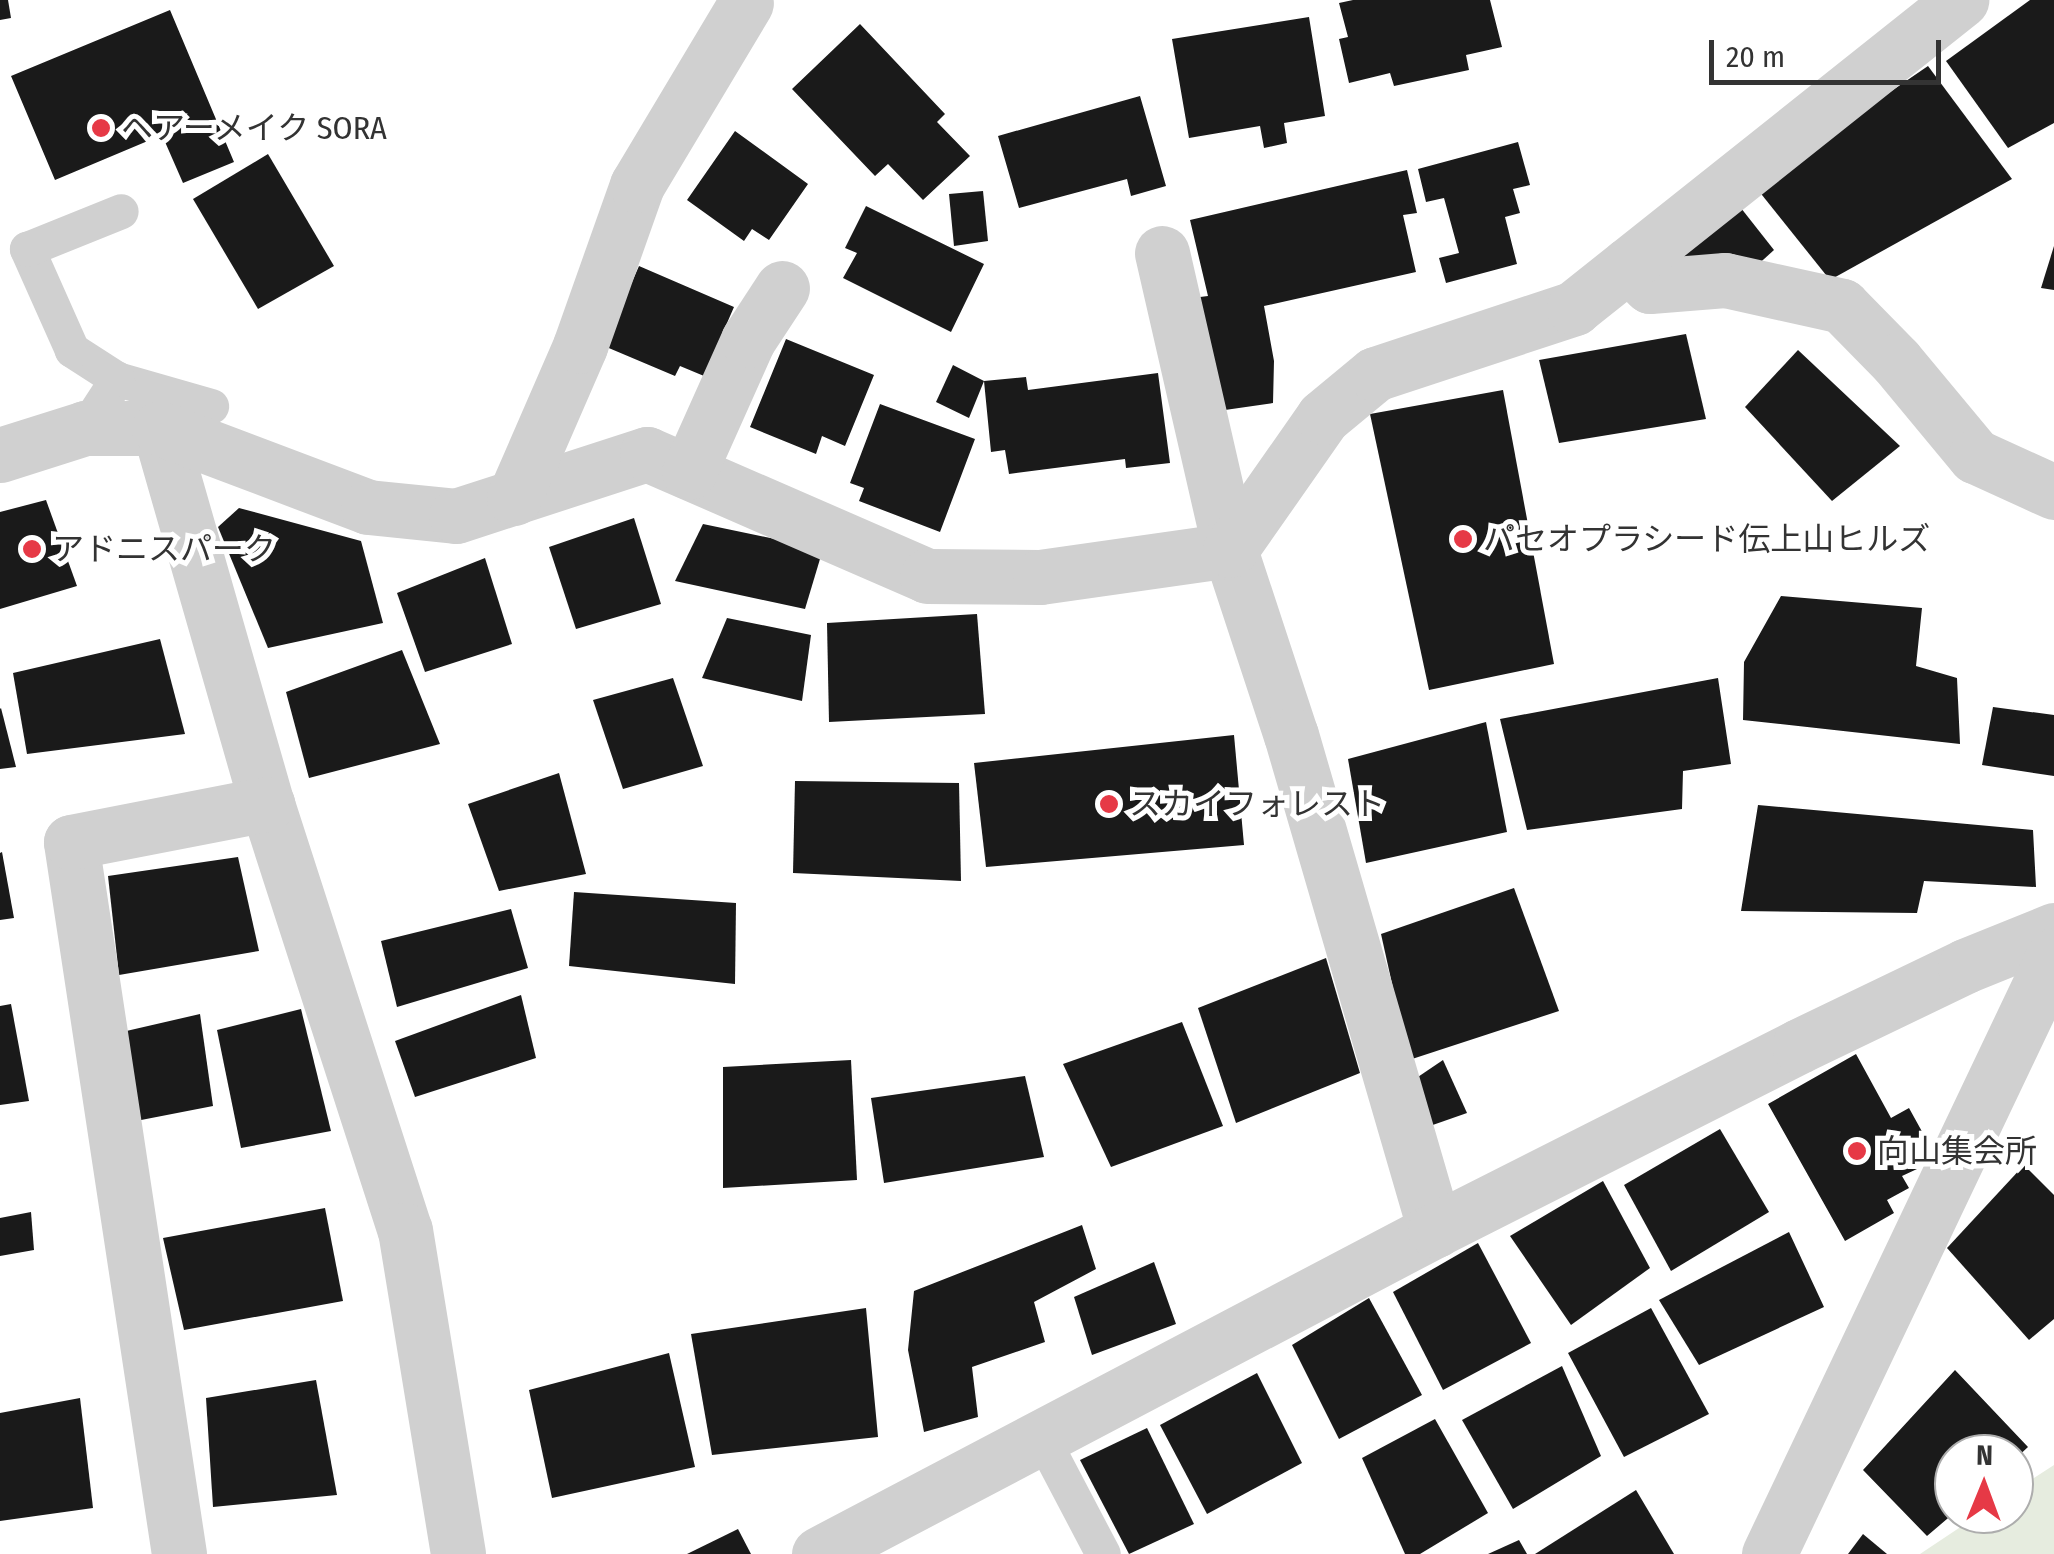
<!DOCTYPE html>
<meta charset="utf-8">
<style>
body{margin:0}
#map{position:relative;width:2054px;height:1554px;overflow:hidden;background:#fff;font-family:"Fira Sans Condensed","Noto Sans JP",sans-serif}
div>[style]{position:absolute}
.green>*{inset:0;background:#e6ecdf}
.building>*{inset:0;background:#1a1a1a}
.lane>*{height:35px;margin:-17.5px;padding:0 17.5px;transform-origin:17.5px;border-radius:17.5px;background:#d0d0d0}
.street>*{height:55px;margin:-27.5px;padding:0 27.5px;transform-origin:27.5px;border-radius:27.5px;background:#d0d0d0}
.dots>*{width:28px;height:28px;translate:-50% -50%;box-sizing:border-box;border:5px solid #fff;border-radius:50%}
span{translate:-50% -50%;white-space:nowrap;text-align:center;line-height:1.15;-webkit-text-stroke:10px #fff;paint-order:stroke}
.poi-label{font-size:32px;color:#333}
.left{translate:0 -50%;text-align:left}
.north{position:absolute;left:1934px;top:1434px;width:100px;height:100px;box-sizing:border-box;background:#fff;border:2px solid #adadad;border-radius:50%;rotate:1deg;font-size:28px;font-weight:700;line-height:40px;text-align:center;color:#333}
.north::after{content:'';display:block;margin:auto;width:35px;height:45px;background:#e63946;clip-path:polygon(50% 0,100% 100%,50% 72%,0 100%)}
.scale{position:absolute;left:1709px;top:40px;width:232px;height:45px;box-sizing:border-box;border:5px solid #333;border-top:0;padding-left:12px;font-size:30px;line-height:35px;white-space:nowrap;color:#333;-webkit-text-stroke:8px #fff;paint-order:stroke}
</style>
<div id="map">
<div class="green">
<i style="clip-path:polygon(2054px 1465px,2054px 1554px,1920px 1554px,1980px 1514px,2014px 1514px,2014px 1491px)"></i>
</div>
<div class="building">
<i style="clip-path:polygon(0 0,8px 0,11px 18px,0 20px)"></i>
<i style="clip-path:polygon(1353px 0,1490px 0,1502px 47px,1466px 55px,1469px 70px,1394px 86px,1390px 73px,1349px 83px,1339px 39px,1348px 37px,1339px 3px)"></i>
<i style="clip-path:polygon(2030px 0,2054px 0,2054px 123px,2008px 148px,1946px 61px)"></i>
<i style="clip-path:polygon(170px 10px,234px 162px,183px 183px,162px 135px,55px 180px,11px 76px)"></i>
<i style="clip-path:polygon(1309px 17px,1325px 116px,1284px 123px,1287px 143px,1264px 148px,1260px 126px,1189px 138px,1172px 39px)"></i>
<i style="clip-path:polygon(860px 24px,945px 114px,937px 122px,970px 156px,923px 200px,888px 164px,875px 176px,792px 89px)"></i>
<i style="clip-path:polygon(1928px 66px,2012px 179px,1830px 280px,1754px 185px)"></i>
<i style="clip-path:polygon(1140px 96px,1166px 186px,1131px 196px,1127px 179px,1019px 208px,998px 136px)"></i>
<i style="clip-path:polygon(735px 131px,808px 184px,769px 240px,752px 229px,744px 241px,687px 200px)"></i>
<i style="clip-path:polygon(1518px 142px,1530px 185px,1513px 189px,1520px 213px,1505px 217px,1517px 264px,1446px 283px,1439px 258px,1459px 253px,1444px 198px,1426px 202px,1418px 169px)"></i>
<i style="clip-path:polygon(268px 154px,334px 266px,258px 309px,193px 199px)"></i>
<i style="clip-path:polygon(1407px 170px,1417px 213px,1403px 215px,1416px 272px,1264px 306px,1274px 361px,1273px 403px,1218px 411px,1200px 297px,1208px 296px,1190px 220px)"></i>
<i style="clip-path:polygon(983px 191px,988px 241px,954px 246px,949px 194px)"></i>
<i style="clip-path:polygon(1737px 203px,1774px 250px,1753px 269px,1688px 264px,1678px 245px)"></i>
<i style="clip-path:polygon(866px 206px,984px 264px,951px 332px,843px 278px,857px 253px,845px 248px)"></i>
<i style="clip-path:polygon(2054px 246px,2054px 290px,2041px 288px)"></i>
<i style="clip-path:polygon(639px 266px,734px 307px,704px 376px,680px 366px,675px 376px,604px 346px)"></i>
<i style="clip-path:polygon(1686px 334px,1706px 419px,1559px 443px,1539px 360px)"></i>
<i style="clip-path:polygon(786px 339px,874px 375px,845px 446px,822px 436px,816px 454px,750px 427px)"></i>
<i style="clip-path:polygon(1798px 350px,1900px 446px,1832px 501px,1745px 407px)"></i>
<i style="clip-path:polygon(953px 365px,984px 381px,969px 418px,936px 402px)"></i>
<i style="clip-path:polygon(1158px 373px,1170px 463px,1126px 468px,1125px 459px,1009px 474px,1005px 450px,991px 452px,984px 381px,1026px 377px,1028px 390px)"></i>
<i style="clip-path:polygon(1503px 390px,1554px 664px,1429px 690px,1370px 414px)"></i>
<i style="clip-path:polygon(880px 404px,975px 439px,940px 532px,859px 501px,864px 488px,850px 483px)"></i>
<i style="clip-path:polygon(46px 500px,77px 586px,0 609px,0 512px)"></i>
<i style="clip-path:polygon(239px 508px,361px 541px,383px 623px,268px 648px,218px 527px)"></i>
<i style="clip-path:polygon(634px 518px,661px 604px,576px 629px,549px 547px)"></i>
<i style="clip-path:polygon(703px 524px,823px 549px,805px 609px,675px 581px)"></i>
<i style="clip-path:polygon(485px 558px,512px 644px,425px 672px,397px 593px)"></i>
<i style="clip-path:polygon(1781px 596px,1922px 608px,1916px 666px,1957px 678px,1960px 744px,1743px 720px,1744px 662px)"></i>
<i style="clip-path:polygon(977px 614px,985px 714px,829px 722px,827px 623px)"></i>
<i style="clip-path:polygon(727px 618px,811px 635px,802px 701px,702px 678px)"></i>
<i style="clip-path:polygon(160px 639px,185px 734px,27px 754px,13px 673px)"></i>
<i style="clip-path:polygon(402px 650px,440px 744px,309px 778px,286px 692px)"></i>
<i style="clip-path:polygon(673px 678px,703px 766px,623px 789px,593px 700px)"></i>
<i style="clip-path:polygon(1718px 678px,1731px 764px,1683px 771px,1682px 809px,1527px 830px,1500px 719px)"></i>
<i style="clip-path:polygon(1993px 707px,2054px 715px,2054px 776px,1982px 765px)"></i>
<i style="clip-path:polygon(1px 708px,16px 767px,0 769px,0 709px)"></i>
<i style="clip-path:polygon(1486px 722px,1507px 832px,1366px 863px,1348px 759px)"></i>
<i style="clip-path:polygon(1234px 735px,1244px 845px,986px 867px,974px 763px)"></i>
<i style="clip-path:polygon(559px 773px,586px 874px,499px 891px,468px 804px)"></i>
<i style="clip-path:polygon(795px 781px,959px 783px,961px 881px,793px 873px)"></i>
<i style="clip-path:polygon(1758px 805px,2033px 830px,2036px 887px,1924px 881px,1917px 913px,1741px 911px)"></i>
<i style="clip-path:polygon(2px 852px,14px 918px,0 920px,0 853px)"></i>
<i style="clip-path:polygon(238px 857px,259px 951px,119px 975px,108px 876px)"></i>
<i style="clip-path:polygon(1514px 888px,1559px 1011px,1409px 1060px,1381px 934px)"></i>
<i style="clip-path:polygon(574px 892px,736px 903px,735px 984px,569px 966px)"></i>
<i style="clip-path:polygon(511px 909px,528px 968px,397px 1007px,381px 941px)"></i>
<i style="clip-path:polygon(1326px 958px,1360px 1073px,1236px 1123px,1198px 1008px)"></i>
<i style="clip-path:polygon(521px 995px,536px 1058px,415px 1097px,395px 1041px)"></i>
<i style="clip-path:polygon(11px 1004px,29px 1101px,0 1105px,0 1006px)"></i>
<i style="clip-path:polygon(301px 1009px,331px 1131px,241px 1148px,217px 1030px)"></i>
<i style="clip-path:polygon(200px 1014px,213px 1106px,136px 1121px,122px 1032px)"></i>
<i style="clip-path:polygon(1182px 1022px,1223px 1126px,1111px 1167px,1063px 1064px)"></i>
<i style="clip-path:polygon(1856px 1054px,1891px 1118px,1909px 1108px,1930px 1146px,1910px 1157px,1917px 1169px,1902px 1176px,1909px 1188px,1887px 1200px,1894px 1213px,1845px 1241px,1768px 1104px)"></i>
<i style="clip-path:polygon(851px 1060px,857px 1180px,723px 1188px,723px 1067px)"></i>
<i style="clip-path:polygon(1443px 1060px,1467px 1113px,1427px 1127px,1409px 1083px)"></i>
<i style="clip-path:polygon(1025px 1076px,1044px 1157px,884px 1183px,871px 1098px)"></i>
<i style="clip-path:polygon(1720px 1129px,1769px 1212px,1671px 1271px,1624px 1185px)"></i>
<i style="clip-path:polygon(2024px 1165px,2054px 1195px,2054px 1319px,2029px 1340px,1947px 1248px)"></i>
<i style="clip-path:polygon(1603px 1181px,1650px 1268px,1571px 1325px,1510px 1236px)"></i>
<i style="clip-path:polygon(325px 1208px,343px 1301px,184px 1330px,163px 1238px)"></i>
<i style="clip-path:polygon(31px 1212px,34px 1250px,0 1256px,0 1218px)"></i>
<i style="clip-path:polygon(1082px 1225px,1096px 1269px,1034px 1302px,1045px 1342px,972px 1367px,978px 1417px,924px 1432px,908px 1350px,914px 1291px)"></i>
<i style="clip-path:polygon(1789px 1232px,1824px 1307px,1699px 1365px,1659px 1300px)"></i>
<i style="clip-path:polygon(1478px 1243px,1531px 1343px,1443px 1390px,1393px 1292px)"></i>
<i style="clip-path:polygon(1154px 1262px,1176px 1324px,1092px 1355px,1074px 1297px)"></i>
<i style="clip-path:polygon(1369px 1298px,1422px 1395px,1339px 1439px,1292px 1345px)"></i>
<i style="clip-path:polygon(866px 1308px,878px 1437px,712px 1455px,691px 1334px)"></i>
<i style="clip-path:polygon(1651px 1308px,1709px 1414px,1624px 1457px,1568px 1353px)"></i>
<i style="clip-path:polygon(669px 1353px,695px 1467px,552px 1498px,529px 1390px)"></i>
<i style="clip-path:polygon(1562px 1366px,1601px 1456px,1513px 1509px,1462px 1420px)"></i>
<i style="clip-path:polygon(1955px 1370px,2028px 1447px,2014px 1460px,2014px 1454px,1954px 1454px,1954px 1513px,1927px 1536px,1863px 1470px)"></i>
<i style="clip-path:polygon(1257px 1373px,1302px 1463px,1207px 1514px,1160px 1425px)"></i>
<i style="clip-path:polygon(316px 1380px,337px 1495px,213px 1507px,206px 1398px)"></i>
<i style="clip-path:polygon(80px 1398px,93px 1508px,0 1521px,0 1413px)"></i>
<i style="clip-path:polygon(1435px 1419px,1488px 1513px,1420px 1554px,1405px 1554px,1362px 1458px)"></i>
<i style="clip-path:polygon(1147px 1428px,1194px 1524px,1129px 1554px,1080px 1460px)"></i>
<i style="clip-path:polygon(1636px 1490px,1674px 1554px,1535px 1554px)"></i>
<i style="clip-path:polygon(738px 1529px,751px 1554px,687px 1554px)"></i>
<i style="clip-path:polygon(1863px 1534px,1887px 1554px,1848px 1554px)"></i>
<i style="clip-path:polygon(1519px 1540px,1527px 1554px,1488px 1554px)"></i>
</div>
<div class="lane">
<i style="left:117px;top:379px;width:98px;rotate:16deg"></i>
<i style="left:85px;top:428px;width:59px;rotate:-56.9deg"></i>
<i style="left:117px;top:379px;width:54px;rotate:-147.2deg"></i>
<i style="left:72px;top:350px;width:111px;rotate:-114deg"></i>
<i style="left:27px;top:249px;width:101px;rotate:-22deg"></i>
<i style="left:1041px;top:1436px;width:133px;rotate:62.3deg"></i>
</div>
<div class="street">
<i style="left:1162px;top:253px;width:305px;rotate:77.1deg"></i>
<i style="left:1230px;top:550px;width:195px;rotate:71.8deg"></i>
<i style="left:1291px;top:735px;width:516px;rotate:73.78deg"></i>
<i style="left:1628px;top:265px;width:30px;rotate:44deg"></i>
<i style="left:1650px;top:286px;width:75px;rotate:-4.6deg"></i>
<i style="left:1725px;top:280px;width:120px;rotate:12.5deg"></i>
<i style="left:1842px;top:306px;width:77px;rotate:45.5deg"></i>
<i style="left:1896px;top:361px;width:124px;rotate:50.3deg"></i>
<i style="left:1975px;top:456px;width:87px;rotate:24.5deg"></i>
<i style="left:159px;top:428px;width:391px;rotate:74deg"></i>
<i style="left:267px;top:804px;width:448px;rotate:72.1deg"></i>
<i style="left:405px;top:1230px;width:328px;rotate:80.7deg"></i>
<i style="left:0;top:455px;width:89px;rotate:-17.6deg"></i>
<i style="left:85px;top:428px;width:74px"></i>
<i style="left:159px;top:428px;width:223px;rotate:20.7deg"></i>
<i style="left:368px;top:507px;width:88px;rotate:5.8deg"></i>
<i style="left:456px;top:516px;width:201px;rotate:-18deg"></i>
<i style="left:647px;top:454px;width:305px;rotate:23.5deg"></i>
<i style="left:927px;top:576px;width:113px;rotate:0.5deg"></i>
<i style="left:1040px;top:577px;width:192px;rotate:-8.1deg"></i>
<i style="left:1230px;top:550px;width:162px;rotate:-55deg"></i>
<i style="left:1323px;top:417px;width:67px;rotate:-39.6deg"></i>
<i style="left:1375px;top:374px;width:210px;rotate:-18.3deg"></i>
<i style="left:1574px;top:308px;width:495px;rotate:-38.5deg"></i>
<i style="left:689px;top:472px;width:145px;rotate:-65.9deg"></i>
<i style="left:748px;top:340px;width:62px;rotate:-56.8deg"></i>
<i style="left:514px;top:498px;width:166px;rotate:-66.5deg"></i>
<i style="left:580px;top:346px;width:171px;rotate:-70.5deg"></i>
<i style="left:637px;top:185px;width:212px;rotate:-59.1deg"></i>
<i style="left:179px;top:1554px;width:720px;rotate:-98.63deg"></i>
<i style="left:71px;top:842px;width:200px;rotate:-11deg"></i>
<i style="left:819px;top:1554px;width:696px;rotate:-27.74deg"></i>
<i style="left:1435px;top:1230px;width:408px;rotate:-26.8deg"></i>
<i style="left:1799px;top:1046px;width:184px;rotate:-25.7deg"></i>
<i style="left:1965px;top:966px;width:96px;rotate:-22deg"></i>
<i style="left:1769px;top:1554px;width:663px;rotate:-64.56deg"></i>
</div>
<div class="dots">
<i style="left:101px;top:128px;background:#e63946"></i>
<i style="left:1463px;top:539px;background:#e63946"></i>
<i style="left:32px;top:549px;background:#e63946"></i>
<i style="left:1109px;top:804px;background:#e63946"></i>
<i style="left:1857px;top:1151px;background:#e63946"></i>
</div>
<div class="poi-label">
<span class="left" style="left:121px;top:128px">ヘアーメイク SORA</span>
<span class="left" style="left:1483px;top:539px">パセオプラシード伝上山ヒルズ</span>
<span class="left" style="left:52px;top:549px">アドニスパーク</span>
<span class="left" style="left:1129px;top:804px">スカイフォレスト</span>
<span class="left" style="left:1877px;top:1151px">向山集会所</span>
</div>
<div class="north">N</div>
<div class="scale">20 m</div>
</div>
